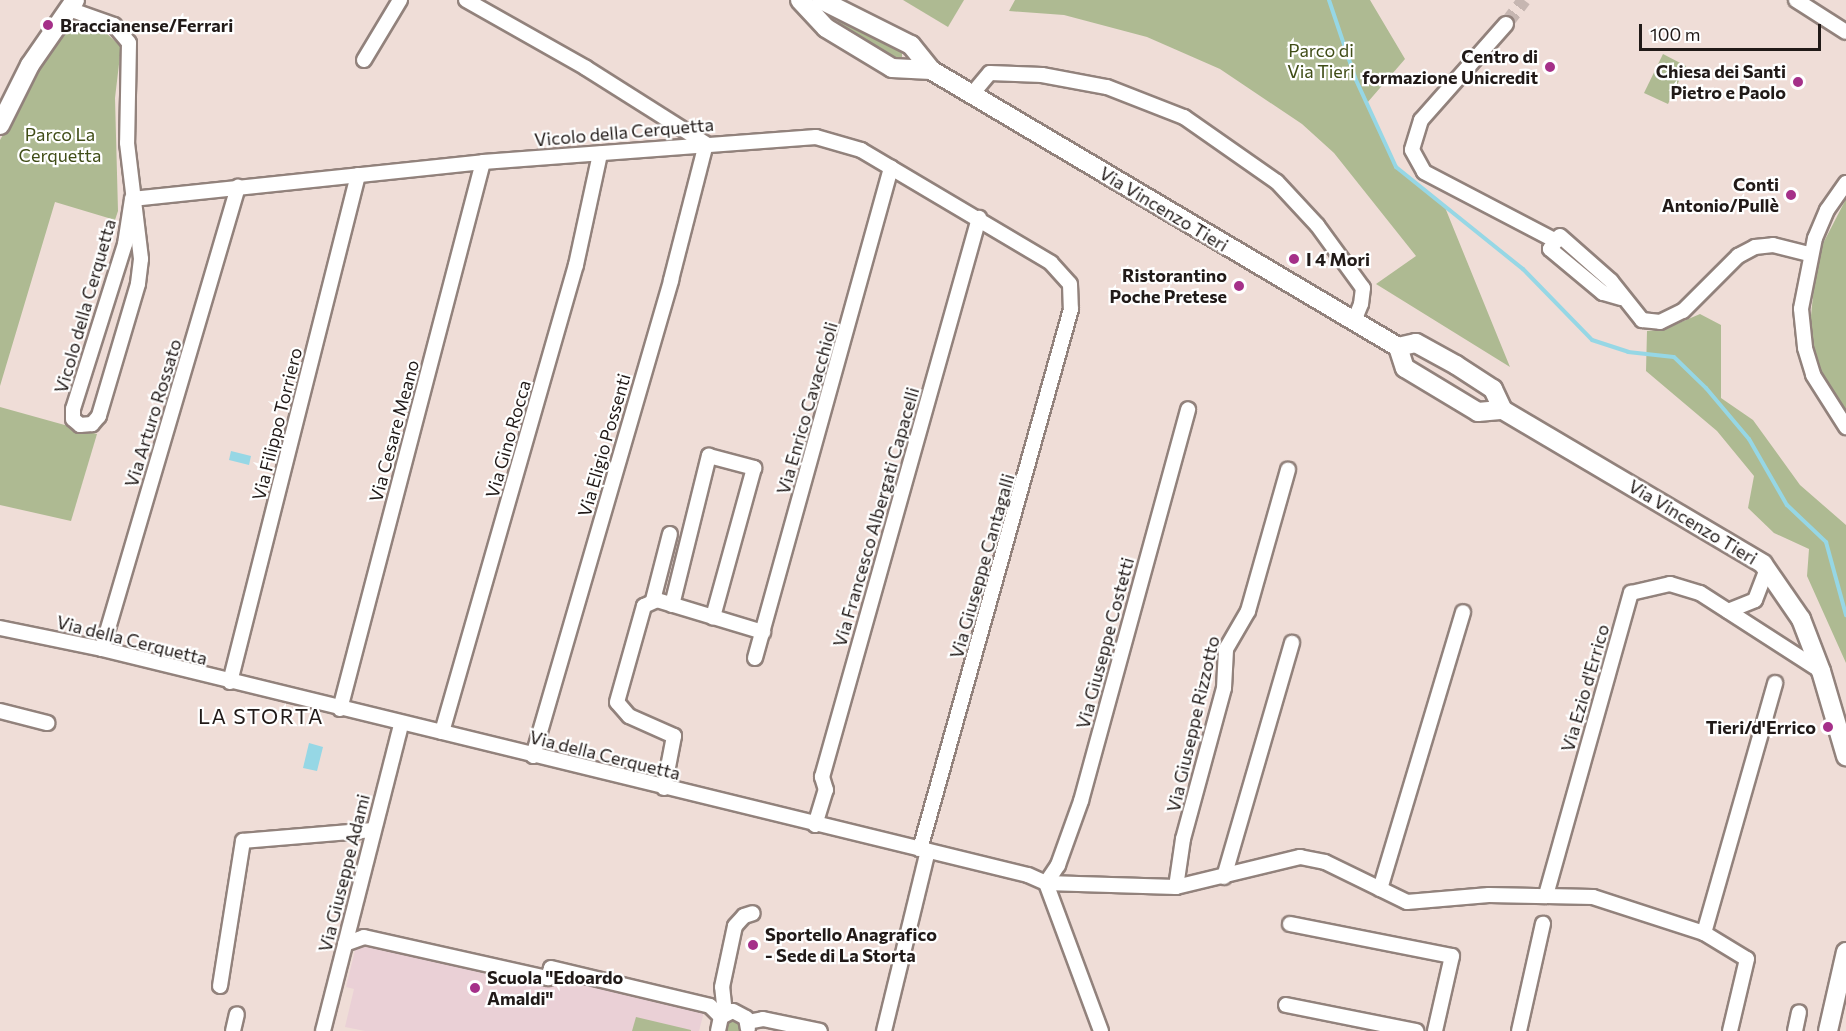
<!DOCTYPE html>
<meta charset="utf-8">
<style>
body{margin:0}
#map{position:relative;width:1846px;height:1031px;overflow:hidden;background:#efddd7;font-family:Commissioner,sans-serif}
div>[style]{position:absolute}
.education>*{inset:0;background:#ead0d6}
.green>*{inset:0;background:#aeba92}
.water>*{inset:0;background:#96d7e5}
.stream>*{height:4px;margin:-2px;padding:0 2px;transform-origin:2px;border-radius:2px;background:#96d7e5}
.minor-tunnel>*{height:14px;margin-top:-7px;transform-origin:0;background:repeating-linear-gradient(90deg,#c6b6b1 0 14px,transparent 0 21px)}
.roads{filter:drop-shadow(2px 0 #92827c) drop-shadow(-2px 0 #92827c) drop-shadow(0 2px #92827c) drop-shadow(0 -2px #92827c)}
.minor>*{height:14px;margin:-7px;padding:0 7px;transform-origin:7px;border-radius:7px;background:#fff}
.tertiary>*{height:18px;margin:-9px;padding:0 9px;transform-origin:9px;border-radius:9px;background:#fff}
.dots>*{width:16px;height:16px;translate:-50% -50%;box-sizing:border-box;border:3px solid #fff;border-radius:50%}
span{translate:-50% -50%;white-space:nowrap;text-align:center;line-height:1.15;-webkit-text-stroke:4.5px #fff;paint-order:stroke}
.poi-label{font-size:18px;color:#211a18;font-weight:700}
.left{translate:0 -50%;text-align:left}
.right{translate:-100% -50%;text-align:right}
.park-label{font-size:18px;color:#404d17}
.street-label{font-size:18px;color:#211a18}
.quarter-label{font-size:21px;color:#211a18;letter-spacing:1.5px}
.scale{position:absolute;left:1639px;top:24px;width:182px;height:27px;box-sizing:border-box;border:3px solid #211a18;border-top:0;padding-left:8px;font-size:18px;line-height:21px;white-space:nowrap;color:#211a18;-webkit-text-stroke:4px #fff;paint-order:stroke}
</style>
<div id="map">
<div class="education">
<i style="clip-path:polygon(374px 944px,564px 987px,566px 980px,704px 1012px,699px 1031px,365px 1031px,345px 1027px,354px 989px,346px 987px,356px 946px)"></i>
</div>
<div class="green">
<i style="clip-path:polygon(903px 0,964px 0,948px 27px)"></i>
<i style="clip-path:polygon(1015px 0,1370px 0,1405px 59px,1367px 103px,1396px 167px,1444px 205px,1510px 367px,1376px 284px,1416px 256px,1334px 153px,1302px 124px,1220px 69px,1147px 37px,1064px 15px,1009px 11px)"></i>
<i style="clip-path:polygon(839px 19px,902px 50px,902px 57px,895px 61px,837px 26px)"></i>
<i style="clip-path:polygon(81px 26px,100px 27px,121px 47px,115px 98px,118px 211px,115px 220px,55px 202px,0 386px,0 140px,45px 61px,65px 34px)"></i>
<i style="clip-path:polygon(1663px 54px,1686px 66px,1668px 104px,1644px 93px)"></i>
<i style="clip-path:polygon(1846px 199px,1846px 412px,1817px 367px,1810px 326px,1817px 255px)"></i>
<i style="clip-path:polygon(1700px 314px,1721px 325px,1721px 398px,1753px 420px,1800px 485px,1846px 525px,1846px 663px,1807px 576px,1809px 549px,1774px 533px,1748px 508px,1754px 476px,1717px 431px,1646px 371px,1647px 331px,1665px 329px)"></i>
<i style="clip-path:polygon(0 407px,97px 434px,71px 521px,0 505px)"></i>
<i style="clip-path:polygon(636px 1017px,691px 1030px,691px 1031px,632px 1031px)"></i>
<i style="clip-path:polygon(733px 1018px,740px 1021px,742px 1031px,725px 1031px,726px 1022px)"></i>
</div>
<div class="water">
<i style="clip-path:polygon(231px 451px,251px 456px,249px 465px,229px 460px)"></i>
<i style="clip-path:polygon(309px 743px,323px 747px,317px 771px,303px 768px)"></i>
</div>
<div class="stream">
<i style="left:1329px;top:0;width:84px;rotate:71.4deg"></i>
<i style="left:1356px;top:80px;width:96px;rotate:65.3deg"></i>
<i style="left:1396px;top:167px;width:163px;rotate:38.8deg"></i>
<i style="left:1523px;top:269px;width:99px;rotate:45.8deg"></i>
<i style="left:1592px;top:340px;width:38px;rotate:18deg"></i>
<i style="left:1628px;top:352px;width:46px;rotate:6.2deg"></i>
<i style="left:1674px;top:357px;width:45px;rotate:44.1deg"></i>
<i style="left:1706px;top:388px;width:67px;rotate:49.9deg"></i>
<i style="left:1749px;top:439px;width:76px;rotate:60.1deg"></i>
<i style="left:1787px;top:505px;width:54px;rotate:43.5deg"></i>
<i style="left:1826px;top:542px;width:76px;rotate:74.7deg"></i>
</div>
<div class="minor-tunnel">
<i style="left:1506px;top:24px;width:30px;rotate:-53deg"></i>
</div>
<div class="roads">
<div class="minor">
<i style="left:466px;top:0;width:138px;rotate:29.5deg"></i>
<i style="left:586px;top:68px;width:142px;rotate:32.3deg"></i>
<i style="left:1796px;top:0;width:59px;rotate:32.6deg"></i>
<i style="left:69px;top:9px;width:48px;rotate:19.6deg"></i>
<i style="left:114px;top:25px;width:23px;rotate:50deg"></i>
<i style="left:129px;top:43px;width:100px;rotate:91.1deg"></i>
<i style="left:127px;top:143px;width:117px;rotate:83.1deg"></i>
<i style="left:141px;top:259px;width:25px;rotate:97deg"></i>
<i style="left:138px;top:284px;width:138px;rotate:106.5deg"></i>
<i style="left:99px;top:416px;width:11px;rotate:131deg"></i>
<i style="left:92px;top:424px;width:12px;rotate:175deg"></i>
<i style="left:80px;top:425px;width:9px;rotate:-139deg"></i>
<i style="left:73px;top:419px;width:10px;rotate:-90deg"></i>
<i style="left:73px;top:409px;width:173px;rotate:-72.5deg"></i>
<i style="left:125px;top:244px;width:46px;rotate:-81.2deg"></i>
<i style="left:1506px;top:24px;width:128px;rotate:131.5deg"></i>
<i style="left:1421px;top:120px;width:31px;rotate:107deg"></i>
<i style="left:1412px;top:150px;width:25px;rotate:61deg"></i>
<i style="left:1424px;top:172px;width:149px;rotate:27.6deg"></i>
<i style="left:364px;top:60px;width:70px;rotate:-59deg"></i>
<i style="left:973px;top:93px;width:26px;rotate:-50deg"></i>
<i style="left:990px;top:73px;width:52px;rotate:2.2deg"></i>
<i style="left:1042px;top:75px;width:66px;rotate:10.5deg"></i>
<i style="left:1107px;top:87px;width:83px;rotate:21.3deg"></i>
<i style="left:1184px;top:117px;width:113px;rotate:35deg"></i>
<i style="left:1277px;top:182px;width:59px;rotate:47.1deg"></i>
<i style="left:1317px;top:225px;width:78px;rotate:53.9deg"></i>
<i style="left:1363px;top:288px;width:16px;rotate:97deg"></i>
<i style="left:1361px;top:304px;width:18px;rotate:112deg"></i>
<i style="left:1846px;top:183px;width:33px;rotate:125deg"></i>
<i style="left:1827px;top:210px;width:30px;rotate:113deg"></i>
<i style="left:1815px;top:238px;width:72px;rotate:101.2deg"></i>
<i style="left:1801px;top:309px;width:39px;rotate:84deg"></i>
<i style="left:1805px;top:348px;width:28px;rotate:73deg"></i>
<i style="left:1813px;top:375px;width:62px;rotate:57.6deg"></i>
<i style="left:132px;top:199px;width:353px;rotate:-6deg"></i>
<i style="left:483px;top:162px;width:334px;rotate:-4.3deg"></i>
<i style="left:816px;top:137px;width:47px;rotate:16.1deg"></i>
<i style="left:861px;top:150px;width:221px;rotate:30.7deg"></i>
<i style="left:1051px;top:263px;width:28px;rotate:48deg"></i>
<i style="left:1070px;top:284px;width:25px;rotate:88deg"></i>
<i style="left:1071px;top:309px;width:561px;rotate:105.62deg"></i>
<i style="left:1621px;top:298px;width:19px;rotate:-164deg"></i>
<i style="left:1603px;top:293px;width:69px;rotate:-140.3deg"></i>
<i style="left:1550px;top:249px;width:16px;rotate:-52deg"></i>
<i style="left:1560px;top:236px;width:68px;rotate:41.4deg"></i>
<i style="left:1611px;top:281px;width:50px;rotate:51.5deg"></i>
<i style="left:1642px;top:320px;width:18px;rotate:6deg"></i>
<i style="left:1660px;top:322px;width:25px;rotate:-26deg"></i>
<i style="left:1683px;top:311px;width:78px;rotate:-45deg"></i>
<i style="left:1738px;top:256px;width:19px;rotate:-28deg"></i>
<i style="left:1755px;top:247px;width:18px;rotate:-6deg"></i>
<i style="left:1773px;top:245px;width:38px;rotate:14deg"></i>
<i style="left:653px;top:600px;width:68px;rotate:-75.6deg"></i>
<i style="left:672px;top:605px;width:154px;rotate:-76.1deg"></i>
<i style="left:709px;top:456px;width:47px;rotate:14.9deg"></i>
<i style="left:754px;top:468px;width:155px;rotate:105.4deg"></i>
<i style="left:1728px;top:611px;width:29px;rotate:-22deg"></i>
<i style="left:1755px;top:600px;width:33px;rotate:-69deg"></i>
<i style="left:0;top:628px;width:104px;rotate:11.6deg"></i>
<i style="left:102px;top:649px;width:953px;rotate:13.72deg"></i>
<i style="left:1028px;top:875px;width:20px;rotate:24deg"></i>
<i style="left:1046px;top:883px;width:158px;rotate:69.6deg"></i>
<i style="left:102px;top:649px;width:482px;rotate:-73.6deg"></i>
<i style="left:755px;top:658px;width:509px;rotate:-74.49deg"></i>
<i style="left:230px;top:682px;width:523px;rotate:-75.83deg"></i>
<i style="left:340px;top:709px;width:565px;rotate:-75.35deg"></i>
<i style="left:0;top:711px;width:49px;rotate:14.3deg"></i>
<i style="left:442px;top:732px;width:486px;rotate:-74deg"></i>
<i style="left:576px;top:265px;width:114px;rotate:-77.8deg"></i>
<i style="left:533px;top:756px;width:496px;rotate:-73.8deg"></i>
<i style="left:671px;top:280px;width:140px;rotate:-75.6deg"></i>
<i style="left:664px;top:788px;width:53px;rotate:-79.1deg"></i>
<i style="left:674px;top:736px;width:49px;rotate:-156deg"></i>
<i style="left:629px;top:716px;width:18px;rotate:-131deg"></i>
<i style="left:617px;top:702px;width:100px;rotate:-74.3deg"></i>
<i style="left:644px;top:606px;width:14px;rotate:-25deg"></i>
<i style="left:657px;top:600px;width:111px;rotate:16.8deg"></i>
<i style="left:815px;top:825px;width:37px;rotate:-73deg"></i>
<i style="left:826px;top:790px;width:14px;rotate:-107deg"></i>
<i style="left:822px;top:777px;width:581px;rotate:-74.31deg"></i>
<i style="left:1224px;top:877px;width:244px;rotate:-73.8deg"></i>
<i style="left:1046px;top:883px;width:130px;rotate:1.8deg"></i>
<i style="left:1176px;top:887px;width:128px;rotate:-13.6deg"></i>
<i style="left:1300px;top:857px;width:25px;rotate:11deg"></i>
<i style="left:1325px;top:862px;width:91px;rotate:26deg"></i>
<i style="left:1407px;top:902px;width:82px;rotate:-4.9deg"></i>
<i style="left:1489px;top:895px;width:104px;rotate:1.1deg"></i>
<i style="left:1593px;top:897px;width:117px;rotate:18deg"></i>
<i style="left:1704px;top:933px;width:50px;rotate:31.2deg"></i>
<i style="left:1747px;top:959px;width:74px;rotate:103.3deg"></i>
<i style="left:1046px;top:883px;width:22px;rotate:-56deg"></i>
<i style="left:1058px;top:865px;width:68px;rotate:-70.2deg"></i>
<i style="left:1081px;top:801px;width:406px;rotate:-74.7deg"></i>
<i style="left:1176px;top:887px;width:49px;rotate:-81.7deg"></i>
<i style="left:1183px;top:839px;width:156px;rotate:-74.8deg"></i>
<i style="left:1224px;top:688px;width:39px;rotate:-87deg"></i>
<i style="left:1226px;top:649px;width:44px;rotate:-59.9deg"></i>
<i style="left:1248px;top:611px;width:147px;rotate:-74.2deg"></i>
<i style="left:1380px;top:889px;width:289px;rotate:-73.3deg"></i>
<i style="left:1546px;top:895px;width:314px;rotate:-74.3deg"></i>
<i style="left:1631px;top:593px;width:40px;rotate:-13deg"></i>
<i style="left:1670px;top:584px;width:31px;rotate:17deg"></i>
<i style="left:1700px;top:593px;width:144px;rotate:32.8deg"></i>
<i style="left:1290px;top:924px;width:165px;rotate:11.2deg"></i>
<i style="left:1452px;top:956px;width:77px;rotate:102.8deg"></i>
<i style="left:1704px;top:933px;width:260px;rotate:-74.1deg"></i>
<i style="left:345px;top:944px;width:20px;rotate:-20deg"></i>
<i style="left:364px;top:937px;width:189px;rotate:12.6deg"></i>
<i style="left:548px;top:978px;width:10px;rotate:-73deg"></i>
<i style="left:551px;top:968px;width:163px;rotate:13.4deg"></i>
<i style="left:710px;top:1006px;width:16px;rotate:45deg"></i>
<i style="left:220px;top:986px;width:147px;rotate:-81deg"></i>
<i style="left:243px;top:841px;width:130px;rotate:-4.8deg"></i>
<i style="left:1286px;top:1005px;width:133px;rotate:11.3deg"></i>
<i style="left:725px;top:1014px;width:27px;rotate:-96deg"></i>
<i style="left:722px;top:987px;width:62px;rotate:-78deg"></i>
<i style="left:735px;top:926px;width:13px;rotate:-48deg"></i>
<i style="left:744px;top:916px;width:9px;rotate:-18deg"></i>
<i style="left:748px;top:1022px;width:15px;rotate:-11deg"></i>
<i style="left:763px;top:1019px;width:58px;rotate:11.9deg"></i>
<i style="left:233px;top:1031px;width:17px;rotate:-77deg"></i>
<i style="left:323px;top:1031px;width:317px;rotate:-75.7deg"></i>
<i style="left:718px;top:1031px;width:14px;rotate:-78deg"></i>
<i style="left:721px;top:1017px;width:13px;rotate:-27deg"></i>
<i style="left:733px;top:1011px;width:15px;rotate:28deg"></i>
<i style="left:746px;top:1018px;width:11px;rotate:80deg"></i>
<i style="left:884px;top:1031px;width:185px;rotate:-76.3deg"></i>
<i style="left:1519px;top:1031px;width:110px;rotate:-77.4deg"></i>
<i style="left:1795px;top:1031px;width:19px;rotate:-78deg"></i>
</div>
<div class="tertiary">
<i style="left:800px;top:0;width:38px;rotate:47deg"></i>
<i style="left:826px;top:28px;width:77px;rotate:31.2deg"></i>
<i style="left:892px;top:68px;width:39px;rotate:3deg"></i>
<i style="left:821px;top:0;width:101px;rotate:26.6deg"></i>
<i style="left:911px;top:45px;width:32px;rotate:51deg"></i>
<i style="left:931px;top:70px;width:543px;rotate:30.67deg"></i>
<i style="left:1398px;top:347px;width:22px;rotate:72deg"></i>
<i style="left:1405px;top:368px;width:85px;rotate:31.1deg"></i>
<i style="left:1478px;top:412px;width:25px;rotate:-5deg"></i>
<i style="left:0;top:125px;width:67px;rotate:-63.4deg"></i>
<i style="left:30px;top:65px;width:79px;rotate:-55.3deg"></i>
<i style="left:1398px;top:347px;width:18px;rotate:-13deg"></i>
<i style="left:1416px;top:343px;width:46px;rotate:28.8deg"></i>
<i style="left:1456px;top:365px;width:44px;rotate:33deg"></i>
<i style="left:1493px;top:389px;width:23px;rotate:65deg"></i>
<i style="left:1503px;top:410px;width:302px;rotate:30.6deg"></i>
<i style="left:1763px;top:564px;width:67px;rotate:55.4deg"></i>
<i style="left:1801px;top:619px;width:56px;rotate:69deg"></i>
<i style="left:1821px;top:671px;width:89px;rotate:73.6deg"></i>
<i style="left:1828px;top:1031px;width:81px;rotate:-77.2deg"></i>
</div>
</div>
<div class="dots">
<i style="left:48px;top:25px;background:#a53089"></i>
<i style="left:1550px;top:67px;background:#a53089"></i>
<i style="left:1798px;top:82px;background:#a53089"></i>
<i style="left:1791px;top:195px;background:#a53089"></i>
<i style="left:1294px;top:259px;background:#a53089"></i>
<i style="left:1239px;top:286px;background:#a53089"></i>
<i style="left:1828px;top:727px;background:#a53089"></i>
<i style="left:753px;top:945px;background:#a53089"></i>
<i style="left:475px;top:988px;background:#a53089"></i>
</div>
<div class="poi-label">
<span class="left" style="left:60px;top:25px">Braccianense/Ferrari</span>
<span class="right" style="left:1538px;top:67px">Centro di<br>formazione Unicredit</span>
<span class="right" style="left:1786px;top:82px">Chiesa dei Santi<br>Pietro e Paolo</span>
<span class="right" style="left:1779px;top:195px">Conti<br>Antonio/Pullè</span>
<span class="left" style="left:1306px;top:259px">I 4 Mori</span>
<span class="right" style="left:1227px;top:286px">Ristorantino<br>Poche Pretese</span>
<span class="right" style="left:1816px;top:727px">Tieri/d'Errico</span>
<span class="left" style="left:765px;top:945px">Sportello Anagrafico<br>- Sede di La Storta</span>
<span class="left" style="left:487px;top:988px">Scuola "Edoardo<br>Amaldi"</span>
</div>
<div class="park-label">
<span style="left:1321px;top:61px">Parco di<br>Via Tieri</span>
<span style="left:60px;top:145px">Parco La<br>Cerquetta</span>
</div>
<div class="street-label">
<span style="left:624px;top:132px;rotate:-5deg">Vicolo della Cerquetta</span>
<span style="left:1164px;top:209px;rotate:31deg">Via Vincenzo Tieri</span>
<span style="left:85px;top:306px;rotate:-74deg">Vicolo della Cerquetta</span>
<span style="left:807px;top:408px;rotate:-74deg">Via Enrico Cavacchioli</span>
<span style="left:153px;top:413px;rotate:-73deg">Via Arturo Rossato</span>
<span style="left:277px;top:424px;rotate:-76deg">Via Filippo Torriero</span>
<span style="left:394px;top:431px;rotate:-75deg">Via Cesare Meano</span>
<span style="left:508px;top:439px;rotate:-74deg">Via Gino Rocca</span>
<span style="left:604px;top:445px;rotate:-74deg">Via Eligio Possenti</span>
<span style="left:876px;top:517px;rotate:-74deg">Via Francesco Albergati Capacelli</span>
<span style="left:1693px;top:522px;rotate:31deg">Via Vincenzo Tieri</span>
<span style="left:982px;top:566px;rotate:-74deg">Via Giuseppe Cantagalli</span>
<span style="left:132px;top:640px;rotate:14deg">Via della Cerquetta</span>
<span style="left:1105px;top:643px;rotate:-75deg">Via Giuseppe Costetti</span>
<span style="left:1585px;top:688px;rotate:-74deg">Via Ezio d'Errico</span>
<span style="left:1193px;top:724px;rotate:-77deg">Via Giuseppe Rizzotto</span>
<span style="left:605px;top:755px;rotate:14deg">Via della Cerquetta</span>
<span style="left:344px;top:873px;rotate:-76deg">Via Giuseppe Adami</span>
</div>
<div class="quarter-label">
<span style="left:261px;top:716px">LA STORTA</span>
</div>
<div class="scale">100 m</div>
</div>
